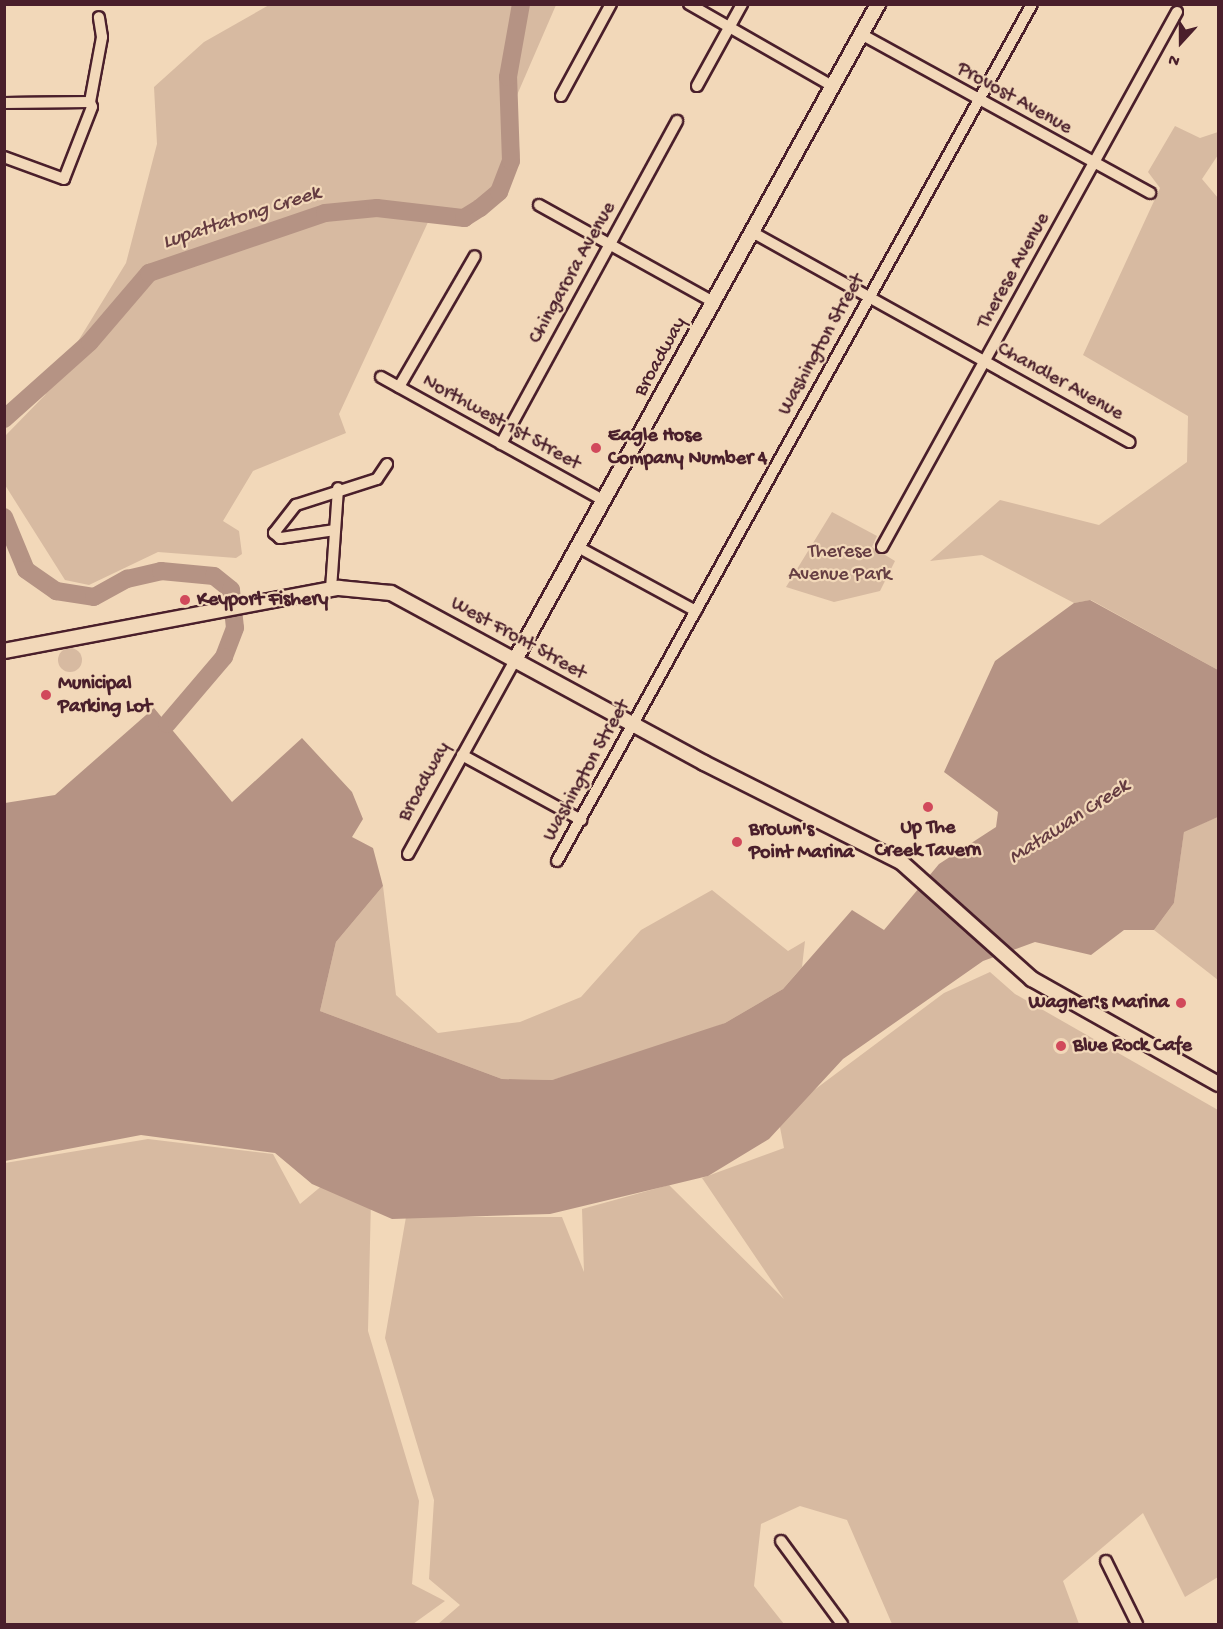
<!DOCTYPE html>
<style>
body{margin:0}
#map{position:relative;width:1223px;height:1629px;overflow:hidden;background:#f2d8b9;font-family:"Gochi Hand",sans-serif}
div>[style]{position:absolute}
.green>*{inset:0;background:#d7baa1}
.round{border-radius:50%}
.water>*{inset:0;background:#b59384}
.river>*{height:18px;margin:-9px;padding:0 9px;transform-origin:9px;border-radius:9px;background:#b59384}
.roads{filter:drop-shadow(2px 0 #4a1f2b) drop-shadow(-2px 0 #4a1f2b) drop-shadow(0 2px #4a1f2b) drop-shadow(0 -2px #4a1f2b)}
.minor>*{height:10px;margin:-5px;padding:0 5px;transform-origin:5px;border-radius:5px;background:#f2d8b9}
.secondary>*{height:14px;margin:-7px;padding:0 7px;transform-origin:7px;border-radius:7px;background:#f2d8b9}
.dots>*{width:16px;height:16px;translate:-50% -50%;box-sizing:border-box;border:3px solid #f2d8b9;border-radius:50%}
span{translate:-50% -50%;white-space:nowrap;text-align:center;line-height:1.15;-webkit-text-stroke:4.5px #f2d8b9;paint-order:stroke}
.street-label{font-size:20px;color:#4a1f2b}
.poi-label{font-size:20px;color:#4a1f2b;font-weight:700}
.left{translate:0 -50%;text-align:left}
.right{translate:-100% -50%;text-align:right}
.park-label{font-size:20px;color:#663e43}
.water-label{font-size:21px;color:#653c41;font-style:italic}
.frame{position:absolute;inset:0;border:6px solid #4a1f2b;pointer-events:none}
.north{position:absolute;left:1151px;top:12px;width:60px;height:60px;-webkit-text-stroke:4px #f2d8b9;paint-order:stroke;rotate:201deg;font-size:16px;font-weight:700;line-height:24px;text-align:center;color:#4a1f2b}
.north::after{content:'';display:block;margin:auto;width:21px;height:27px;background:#4a1f2b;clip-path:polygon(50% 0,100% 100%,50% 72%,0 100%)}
</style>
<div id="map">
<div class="green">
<i style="clip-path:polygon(269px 5px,556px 5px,514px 102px,520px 156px,502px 197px,470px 221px,429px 220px,339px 414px,346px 433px,253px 471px,223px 521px,239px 531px,242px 554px,236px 558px,158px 552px,89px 585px,65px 580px,5px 485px,6px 435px,45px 395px,126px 263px,157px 144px,154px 87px,204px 42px)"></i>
<i style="clip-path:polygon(1175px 126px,1200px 138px,1218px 132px,1218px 155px,1202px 179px,1218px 198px,1218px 670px,1091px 600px,1074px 603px,982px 555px,930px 561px,1000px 500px,1099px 525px,1187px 462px,1188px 416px,1083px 355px,1160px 188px,1148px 172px)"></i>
<i style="clip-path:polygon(832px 512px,877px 536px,872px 547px,895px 561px,880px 591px,834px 602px,786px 587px)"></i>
<i class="round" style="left:58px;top:648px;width:24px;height:24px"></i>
<i style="clip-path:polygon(1218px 817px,1218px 980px,1154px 930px,1174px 903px,1184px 831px)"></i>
<i style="clip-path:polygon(383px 886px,396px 995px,438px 1033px,520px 1022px,581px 997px,641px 930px,712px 890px,788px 951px,805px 941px,802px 967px,783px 989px,725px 1023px,664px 1047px,552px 1080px,502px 1079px,320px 1011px,336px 942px)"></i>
<i style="clip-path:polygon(990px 972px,1015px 994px,1218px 1110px,1218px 1577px,1185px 1597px,1143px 1513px,1063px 1581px,1079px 1624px,892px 1624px,847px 1520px,800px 1506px,761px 1524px,754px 1586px,784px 1624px,438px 1624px,460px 1605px,429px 1579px,434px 1500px,385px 1338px,406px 1217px,562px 1217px,584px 1272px,582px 1209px,669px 1185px,784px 1299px,702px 1178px,784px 1148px,778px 1117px,944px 993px)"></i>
<i style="clip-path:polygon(148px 1139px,273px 1154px,300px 1204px,324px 1184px,371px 1199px,368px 1331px,419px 1501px,412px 1584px,445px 1601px,413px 1624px,5px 1624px,5px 1163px)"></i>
</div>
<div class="water">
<i style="clip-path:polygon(1090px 600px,1218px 670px,1218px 817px,1184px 832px,1174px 903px,1154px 930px,1124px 930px,1091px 955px,1035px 942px,983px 961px,843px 1059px,769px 1139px,708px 1176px,550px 1214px,392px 1219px,312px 1184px,275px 1153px,141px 1135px,5px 1161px,5px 803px,55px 795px,154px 708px,232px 802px,302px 738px,352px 792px,363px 819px,352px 837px,373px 848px,383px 886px,336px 942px,320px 1011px,502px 1079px,552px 1080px,725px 1023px,783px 989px,852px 910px,884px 930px,939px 864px,996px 827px,998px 812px,944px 772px,995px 661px,1074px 603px)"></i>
</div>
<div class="river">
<i style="left:4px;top:419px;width:115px;rotate:-41.8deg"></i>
<i style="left:90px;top:342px;width:91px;rotate:-49.5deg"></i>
<i style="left:149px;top:273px;width:186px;rotate:-18.8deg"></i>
<i style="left:325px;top:213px;width:52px;rotate:-5.5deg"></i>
<i style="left:377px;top:208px;width:88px;rotate:6.6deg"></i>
<i style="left:464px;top:218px;width:19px;rotate:-32deg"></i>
<i style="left:480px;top:208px;width:25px;rotate:-40deg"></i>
<i style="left:499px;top:192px;width:33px;rotate:-69deg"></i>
<i style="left:511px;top:161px;width:84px;rotate:-92deg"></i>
<i style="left:508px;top:77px;width:74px;rotate:-79.9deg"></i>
<i style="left:4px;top:517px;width:57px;rotate:67.5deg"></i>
<i style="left:26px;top:570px;width:37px;rotate:35deg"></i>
<i style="left:56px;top:591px;width:38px;rotate:9deg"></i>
<i style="left:94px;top:597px;width:38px;rotate:-29deg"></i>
<i style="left:127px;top:579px;width:35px;rotate:-13deg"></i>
<i style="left:161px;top:571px;width:53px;rotate:5.4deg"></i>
<i style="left:214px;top:576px;width:22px;rotate:39deg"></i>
<i style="left:231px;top:590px;width:38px;rotate:84deg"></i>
<i style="left:235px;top:628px;width:31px;rotate:111deg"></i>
<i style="left:224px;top:657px;width:88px;rotate:130.4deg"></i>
</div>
<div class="roads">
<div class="minor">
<i style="left:689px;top:4px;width:165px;rotate:29.8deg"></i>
<i style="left:861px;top:34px;width:330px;rotate:28.8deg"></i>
<i style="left:697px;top:86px;width:94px;rotate:-61.2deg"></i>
<i style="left:561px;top:96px;width:105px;rotate:-61.5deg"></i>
<i style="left:90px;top:102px;width:66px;rotate:-79.5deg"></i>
<i style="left:102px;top:37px;width:20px;rotate:-99deg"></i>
<i style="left:4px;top:103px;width:86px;rotate:-0.7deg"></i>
<i style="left:90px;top:102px;width:5px;rotate:68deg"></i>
<i style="left:92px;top:107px;width:77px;rotate:111.3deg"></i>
<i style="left:64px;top:179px;width:64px;rotate:-159.9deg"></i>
<i style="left:539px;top:205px;width:199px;rotate:29.1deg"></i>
<i style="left:752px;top:232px;width:432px;rotate:29.1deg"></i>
<i style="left:381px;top:377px;width:254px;rotate:29deg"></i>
<i style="left:399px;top:387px;width:151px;rotate:-59.9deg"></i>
<i style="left:501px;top:444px;width:368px;rotate:-61.4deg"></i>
<i style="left:335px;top:530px;width:56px;rotate:171.7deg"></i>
<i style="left:280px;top:538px;width:8px;rotate:-140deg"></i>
<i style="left:274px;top:533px;width:36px;rotate:-52deg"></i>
<i style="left:296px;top:505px;width:85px;rotate:-17.8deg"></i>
<i style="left:377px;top:479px;width:18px;rotate:-56deg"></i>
<i style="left:578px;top:547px;width:134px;rotate:28.5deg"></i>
<i style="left:882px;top:547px;width:611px;rotate:-61.13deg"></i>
<i style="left:331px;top:589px;width:101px;rotate:-86deg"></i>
<i style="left:462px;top:755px;width:136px;rotate:28.6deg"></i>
<i style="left:408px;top:854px;width:222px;rotate:-61.1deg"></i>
<i style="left:557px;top:861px;width:980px;rotate:-61deg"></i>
<i style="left:781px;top:1541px;width:103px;rotate:53.7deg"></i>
<i style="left:1106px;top:1561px;width:70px;rotate:63.8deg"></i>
</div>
<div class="secondary">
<i style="left:4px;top:651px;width:341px;rotate:-10.7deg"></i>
<i style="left:339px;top:588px;width:52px;rotate:5.5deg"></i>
<i style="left:391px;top:593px;width:356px;rotate:28.5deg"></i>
<i style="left:704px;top:763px;width:220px;rotate:26.7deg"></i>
<i style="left:901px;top:862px;width:176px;rotate:41.8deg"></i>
<i style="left:1032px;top:979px;width:214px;rotate:29.4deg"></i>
<i style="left:515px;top:660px;width:750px;rotate:-61.04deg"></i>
</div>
</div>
<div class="dots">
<i style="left:596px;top:448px;background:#d1495b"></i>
<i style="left:185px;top:600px;background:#d1495b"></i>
<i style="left:46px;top:695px;background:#d1495b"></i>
<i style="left:928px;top:807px;background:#d1495b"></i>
<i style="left:737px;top:842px;background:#d1495b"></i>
<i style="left:1181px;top:1003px;background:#d1495b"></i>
<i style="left:1061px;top:1046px;background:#d1495b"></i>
</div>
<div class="street-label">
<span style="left:1014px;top:99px;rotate:29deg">Provost Avenue</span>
<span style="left:1014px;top:271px;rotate:-61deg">Therese Avenue</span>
<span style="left:573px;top:273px;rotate:-61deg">Chingarora Avenue</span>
<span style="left:822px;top:345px;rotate:-61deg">Washington Street</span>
<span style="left:661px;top:357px;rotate:-61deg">Broadway</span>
<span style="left:1060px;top:382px;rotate:29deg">Chandler Avenue</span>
<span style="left:501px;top:423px;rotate:29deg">Northwest 1st Street</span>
<span style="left:518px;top:639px;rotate:29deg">West Front Street</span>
<span style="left:587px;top:771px;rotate:-61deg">Washington Street</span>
<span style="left:425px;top:782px;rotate:-61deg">Broadway</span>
</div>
<div class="poi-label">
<span class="left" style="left:608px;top:448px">Eagle Hose<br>Company Number 4</span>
<span class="left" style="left:197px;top:600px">Keyport Fishery</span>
<span class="left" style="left:58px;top:696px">Municipal<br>Parking Lot</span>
<span style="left:928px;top:840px">Up The<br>Creek Tavern</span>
<span class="left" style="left:749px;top:842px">Brown's<br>Point Marina</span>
<span class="right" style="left:1169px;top:1003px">Wagner's Marina</span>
<span class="left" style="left:1073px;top:1046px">Blue Rock Cafe</span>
</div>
<div class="park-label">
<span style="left:840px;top:564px">Therese<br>Avenue Park</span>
</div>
<div class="water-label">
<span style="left:242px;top:219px;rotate:-18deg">Lupattatong Creek</span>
<span style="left:1070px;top:823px;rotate:-33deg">Matawan Creek</span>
</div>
<div class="frame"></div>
<div class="north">N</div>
</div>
